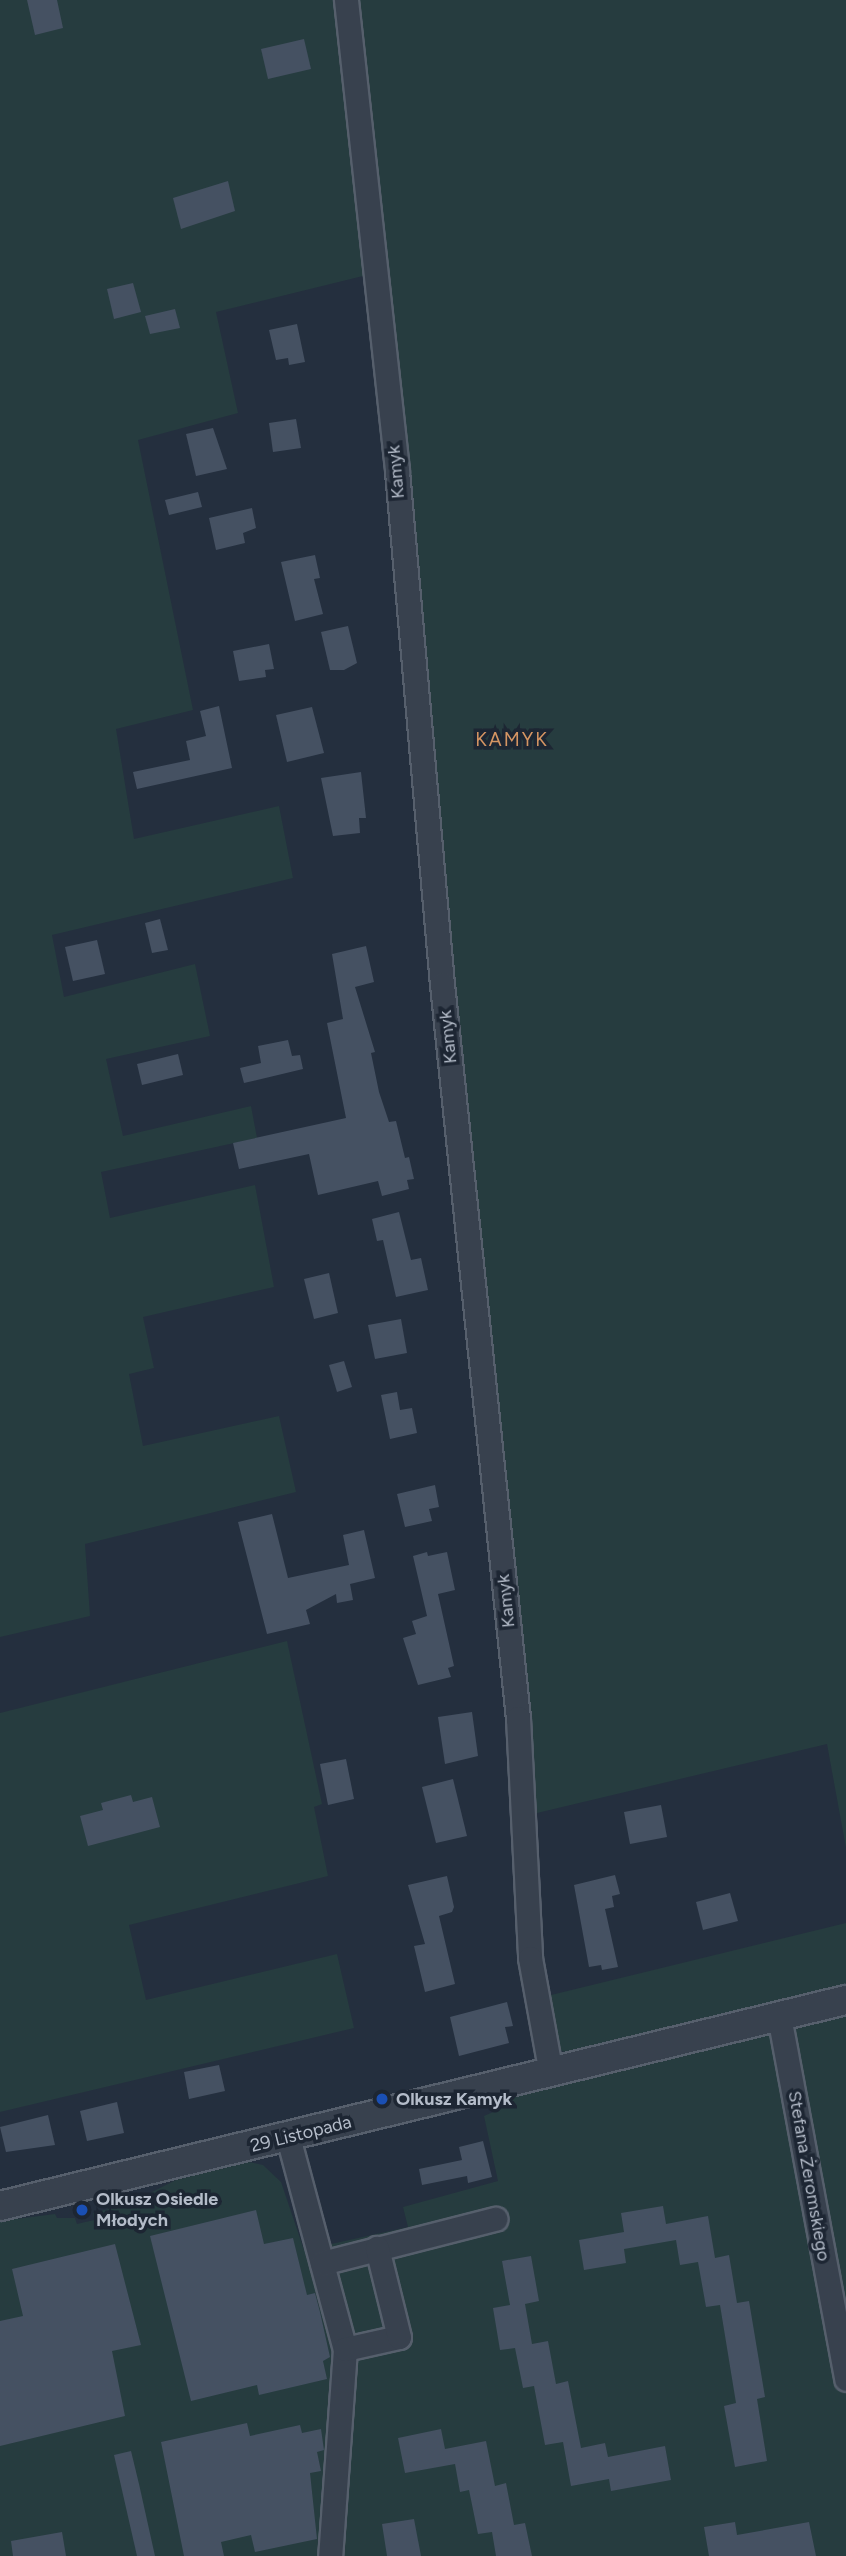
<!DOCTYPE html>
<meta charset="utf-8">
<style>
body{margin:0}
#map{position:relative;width:846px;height:2556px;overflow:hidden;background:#242f3e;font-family:Figtree,sans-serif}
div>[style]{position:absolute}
.green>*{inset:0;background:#263c3f}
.building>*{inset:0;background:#455162}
.roads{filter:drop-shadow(2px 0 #565f6c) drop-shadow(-2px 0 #565f6c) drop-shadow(0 2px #565f6c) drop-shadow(0 -2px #565f6c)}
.minor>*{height:23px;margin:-11.5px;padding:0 11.5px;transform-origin:11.5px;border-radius:11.5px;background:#38414e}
.tertiary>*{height:28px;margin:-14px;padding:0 14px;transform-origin:14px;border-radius:14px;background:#38414e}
.dots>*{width:19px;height:19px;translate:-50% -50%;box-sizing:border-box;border:4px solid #1d2633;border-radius:50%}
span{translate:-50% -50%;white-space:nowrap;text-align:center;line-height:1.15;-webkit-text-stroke:7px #1d2633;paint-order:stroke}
.street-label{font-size:18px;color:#b4bcc9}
.poi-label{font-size:18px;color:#b4bcc9;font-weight:700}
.left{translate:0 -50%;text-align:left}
.neighbourhood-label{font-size:19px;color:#d59563;letter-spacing:2px}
</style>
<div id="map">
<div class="green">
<i style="clip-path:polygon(0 0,337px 0,367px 275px,216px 312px,238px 413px,138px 440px,193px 710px,116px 729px,134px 839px,279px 806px,293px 878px,52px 935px,64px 997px,195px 964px,210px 1036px,106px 1059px,123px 1136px,251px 1106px,257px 1138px,101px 1172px,110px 1218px,255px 1185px,274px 1287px,143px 1317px,154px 1368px,129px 1374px,143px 1446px,279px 1416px,296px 1492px,85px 1544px,90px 1616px,0 1637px)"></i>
<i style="clip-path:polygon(354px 0,846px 0,846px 1848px,827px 1744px,537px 1813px)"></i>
<i style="clip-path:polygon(287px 1641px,322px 1804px,314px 1807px,328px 1876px,129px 1925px,146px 2000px,337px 1954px,354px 2028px,0 2112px,0 1713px)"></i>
<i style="clip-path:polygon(846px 1923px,846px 1987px,569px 2054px,560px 2050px,554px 2038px,547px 1996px)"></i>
<i style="clip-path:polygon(846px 2012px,846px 2556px,0 2556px,0 2221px,55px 2214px,57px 2218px,75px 2218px,77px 2224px,94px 2220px,93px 2213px,128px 2204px,176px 2180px,249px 2162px,263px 2165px,281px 2182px,304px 2250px,408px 2227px,403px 2207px,498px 2181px,484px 2116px,500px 2109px,500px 2100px)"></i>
</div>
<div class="building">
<i style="clip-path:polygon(27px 0,57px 0,63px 28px,35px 35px)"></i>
<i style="clip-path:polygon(304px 39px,311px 69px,268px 79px,261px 49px)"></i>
<i style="clip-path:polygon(228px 181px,235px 211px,181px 229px,173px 198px)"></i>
<i style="clip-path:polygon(133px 283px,141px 312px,114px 319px,107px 289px)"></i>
<i style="clip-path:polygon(175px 309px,180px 328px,150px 334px,145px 316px)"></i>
<i style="clip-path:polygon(297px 324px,305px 362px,289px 365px,288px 358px,276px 360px,269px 330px)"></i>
<i style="clip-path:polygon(296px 419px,301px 448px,273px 452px,269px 423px)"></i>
<i style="clip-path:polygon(213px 428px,227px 469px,196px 476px,186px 434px)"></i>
<i style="clip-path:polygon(198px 492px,202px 507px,169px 515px,165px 500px)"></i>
<i style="clip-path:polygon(252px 508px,256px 528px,243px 533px,245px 543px,216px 550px,209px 518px)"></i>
<i style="clip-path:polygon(315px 555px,320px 578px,314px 579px,323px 614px,295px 621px,281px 562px)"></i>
<i style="clip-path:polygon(348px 626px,357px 663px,344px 670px,330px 670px,321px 632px)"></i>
<i style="clip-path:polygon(269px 644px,274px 669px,265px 670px,266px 677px,239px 681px,233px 651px)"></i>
<i style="clip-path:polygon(219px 706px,232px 768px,137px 789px,133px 772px,190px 760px,186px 741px,206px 736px,200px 711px)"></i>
<i style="clip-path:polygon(312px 707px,324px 753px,287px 762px,276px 715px)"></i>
<i style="clip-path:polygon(361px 772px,366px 818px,359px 818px,360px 833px,333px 836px,321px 778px)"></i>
<i style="clip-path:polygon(160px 919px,168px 950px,152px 953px,145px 923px)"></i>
<i style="clip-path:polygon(97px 940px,105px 974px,73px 981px,65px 947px)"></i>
<i style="clip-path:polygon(366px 946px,374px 982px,355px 987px,375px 1052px,371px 1053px,379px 1092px,389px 1122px,396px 1121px,405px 1158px,409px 1157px,414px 1179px,407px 1180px,409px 1189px,382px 1196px,378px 1181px,318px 1195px,309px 1154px,239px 1169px,233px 1143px,346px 1118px,327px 1023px,343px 1019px,332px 954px)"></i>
<i style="clip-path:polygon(288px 1040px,292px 1056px,300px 1055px,303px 1069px,244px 1083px,240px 1068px,261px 1063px,258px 1046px)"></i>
<i style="clip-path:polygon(178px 1054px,183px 1075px,142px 1085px,137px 1064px)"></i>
<i style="clip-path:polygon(399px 1212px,411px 1260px,421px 1258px,428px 1290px,396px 1297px,383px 1240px,377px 1241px,372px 1219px)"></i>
<i style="clip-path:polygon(329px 1273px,338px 1313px,314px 1319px,304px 1279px)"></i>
<i style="clip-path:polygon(401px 1319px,407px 1353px,375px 1359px,368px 1325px)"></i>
<i style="clip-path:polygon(344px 1361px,352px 1387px,337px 1392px,329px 1365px)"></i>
<i style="clip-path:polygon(397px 1392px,400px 1410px,412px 1408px,417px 1433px,390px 1439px,381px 1395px)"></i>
<i style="clip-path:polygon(435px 1485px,439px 1507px,429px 1509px,432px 1521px,405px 1527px,397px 1494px)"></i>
<i style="clip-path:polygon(272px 1514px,288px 1578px,349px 1565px,343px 1535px,364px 1530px,375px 1578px,350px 1584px,353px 1600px,337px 1603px,336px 1594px,306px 1610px,310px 1624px,267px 1634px,238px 1522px)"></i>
<i style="clip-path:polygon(427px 1552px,428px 1556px,447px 1552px,455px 1590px,438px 1594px,454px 1666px,448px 1668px,451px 1677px,418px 1685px,403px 1638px,416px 1634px,412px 1621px,427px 1616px,413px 1556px)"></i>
<i style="clip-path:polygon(472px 1712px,478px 1756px,445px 1764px,438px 1717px)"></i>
<i style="clip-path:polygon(346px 1759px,354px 1799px,328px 1805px,320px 1764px)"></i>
<i style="clip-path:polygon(453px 1779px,467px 1836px,436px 1843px,422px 1787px)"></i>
<i style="clip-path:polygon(131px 1795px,133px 1802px,152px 1797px,160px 1827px,88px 1846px,80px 1816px,103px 1810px,101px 1803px)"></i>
<i style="clip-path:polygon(661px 1805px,667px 1837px,630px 1844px,624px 1812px)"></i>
<i style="clip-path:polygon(615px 1875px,620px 1894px,612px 1896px,614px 1907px,605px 1909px,618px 1967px,602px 1970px,601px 1965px,589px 1967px,574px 1885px)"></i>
<i style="clip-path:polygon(447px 1876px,454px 1907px,452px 1912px,439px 1916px,455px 1984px,425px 1992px,414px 1946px,425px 1944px,408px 1885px)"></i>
<i style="clip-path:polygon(730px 1893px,738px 1921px,703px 1930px,696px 1902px)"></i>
<i style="clip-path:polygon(507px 2002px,513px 2026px,505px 2027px,509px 2043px,459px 2056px,450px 2017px)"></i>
<i style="clip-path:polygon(219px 2065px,225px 2091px,189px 2099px,184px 2072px)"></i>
<i style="clip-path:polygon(117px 2102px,124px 2133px,87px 2141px,80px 2111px)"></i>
<i style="clip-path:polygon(48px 2115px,55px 2145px,6px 2152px,0 2127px)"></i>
<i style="clip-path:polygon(483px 2141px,492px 2177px,468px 2183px,467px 2176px,422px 2185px,419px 2169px,462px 2160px,459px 2147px)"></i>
<i style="clip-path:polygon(663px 2206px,666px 2224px,708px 2216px,715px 2258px,729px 2255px,737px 2303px,749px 2301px,765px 2397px,757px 2399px,767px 2461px,735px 2467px,724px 2406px,736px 2403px,720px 2305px,706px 2307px,698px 2262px,680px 2265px,676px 2240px,624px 2249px,626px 2263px,584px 2270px,579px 2240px,624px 2232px,621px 2213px)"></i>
<i style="clip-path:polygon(256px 2210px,264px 2244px,293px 2238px,307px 2295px,315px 2293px,320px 2312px,330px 2357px,323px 2361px,327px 2379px,259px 2395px,257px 2385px,191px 2401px,150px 2236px)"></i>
<i style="clip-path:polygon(115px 2244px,141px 2345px,112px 2351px,125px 2416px,0 2446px,0 2321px,23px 2316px,12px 2269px)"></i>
<i style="clip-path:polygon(531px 2256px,539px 2301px,525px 2304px,532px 2344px,548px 2341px,556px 2384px,568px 2381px,581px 2448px,605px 2443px,608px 2457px,665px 2446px,671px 2480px,611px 2491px,609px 2479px,571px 2486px,563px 2442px,545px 2445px,534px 2386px,523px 2388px,515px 2348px,500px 2350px,493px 2308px,510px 2305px,502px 2261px)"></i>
<i style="clip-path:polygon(247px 2423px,250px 2436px,300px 2425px,302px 2433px,321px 2429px,324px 2450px,317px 2452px,321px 2471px,310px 2473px,317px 2539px,255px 2552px,251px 2535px,221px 2542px,224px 2556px,184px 2556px,161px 2442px)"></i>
<i style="clip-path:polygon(441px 2429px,445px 2449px,486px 2441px,495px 2486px,506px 2483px,514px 2525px,525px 2523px,532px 2556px,496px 2556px,492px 2532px,478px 2534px,469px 2490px,460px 2492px,455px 2464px,405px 2473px,398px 2438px)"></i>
<i style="clip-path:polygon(131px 2451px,139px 2484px,155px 2556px,137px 2556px,114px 2455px)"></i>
<i style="clip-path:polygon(414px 2519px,421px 2556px,387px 2556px,382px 2524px)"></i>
<i style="clip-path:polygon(735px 2522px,737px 2535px,809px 2522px,816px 2556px,709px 2556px,704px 2527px)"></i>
<i style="clip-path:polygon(62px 2532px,66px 2556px,13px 2556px,11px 2541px)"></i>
</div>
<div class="roads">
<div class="minor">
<i style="left:346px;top:0;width:474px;rotate:83.8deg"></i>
<i style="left:397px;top:471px;width:515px;rotate:84.99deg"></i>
<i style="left:442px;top:984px;width:738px;rotate:84.09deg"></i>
<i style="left:518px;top:1718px;width:240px;rotate:87.1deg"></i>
<i style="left:530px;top:1958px;width:117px;rotate:79.7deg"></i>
<i style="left:779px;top:2016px;width:369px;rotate:79.5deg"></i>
<i style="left:288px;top:2137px;width:220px;rotate:75deg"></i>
<i style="left:345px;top:2349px;width:208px;rotate:94.1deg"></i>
<i style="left:322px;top:2263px;width:179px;rotate:-14.3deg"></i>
<i style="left:345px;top:2349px;width:55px;rotate:-12.5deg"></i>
<i style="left:399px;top:2337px;width:92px;rotate:-103.9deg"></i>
</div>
<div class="tertiary">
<i style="left:0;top:2206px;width:871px;rotate:-13.69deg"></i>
</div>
</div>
<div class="dots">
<i style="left:382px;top:2099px;background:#1a4fb4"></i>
<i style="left:82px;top:2210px;background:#1a4fb4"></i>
</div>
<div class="street-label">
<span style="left:396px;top:472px;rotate:-95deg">Kamyk</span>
<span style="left:448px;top:1037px;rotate:-96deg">Kamyk</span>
<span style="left:506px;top:1601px;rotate:-96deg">Kamyk</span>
<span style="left:301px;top:2134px;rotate:-14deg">29 Listopada</span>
<span style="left:809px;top:2176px;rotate:80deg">Stefana Żeromskiego</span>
</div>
<div class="poi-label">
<span class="left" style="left:396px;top:2099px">Olkusz Kamyk</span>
<span class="left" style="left:96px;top:2210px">Olkusz Osiedle<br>Młodych</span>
</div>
<div class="neighbourhood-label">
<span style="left:512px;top:740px">KAMYK</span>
</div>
</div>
